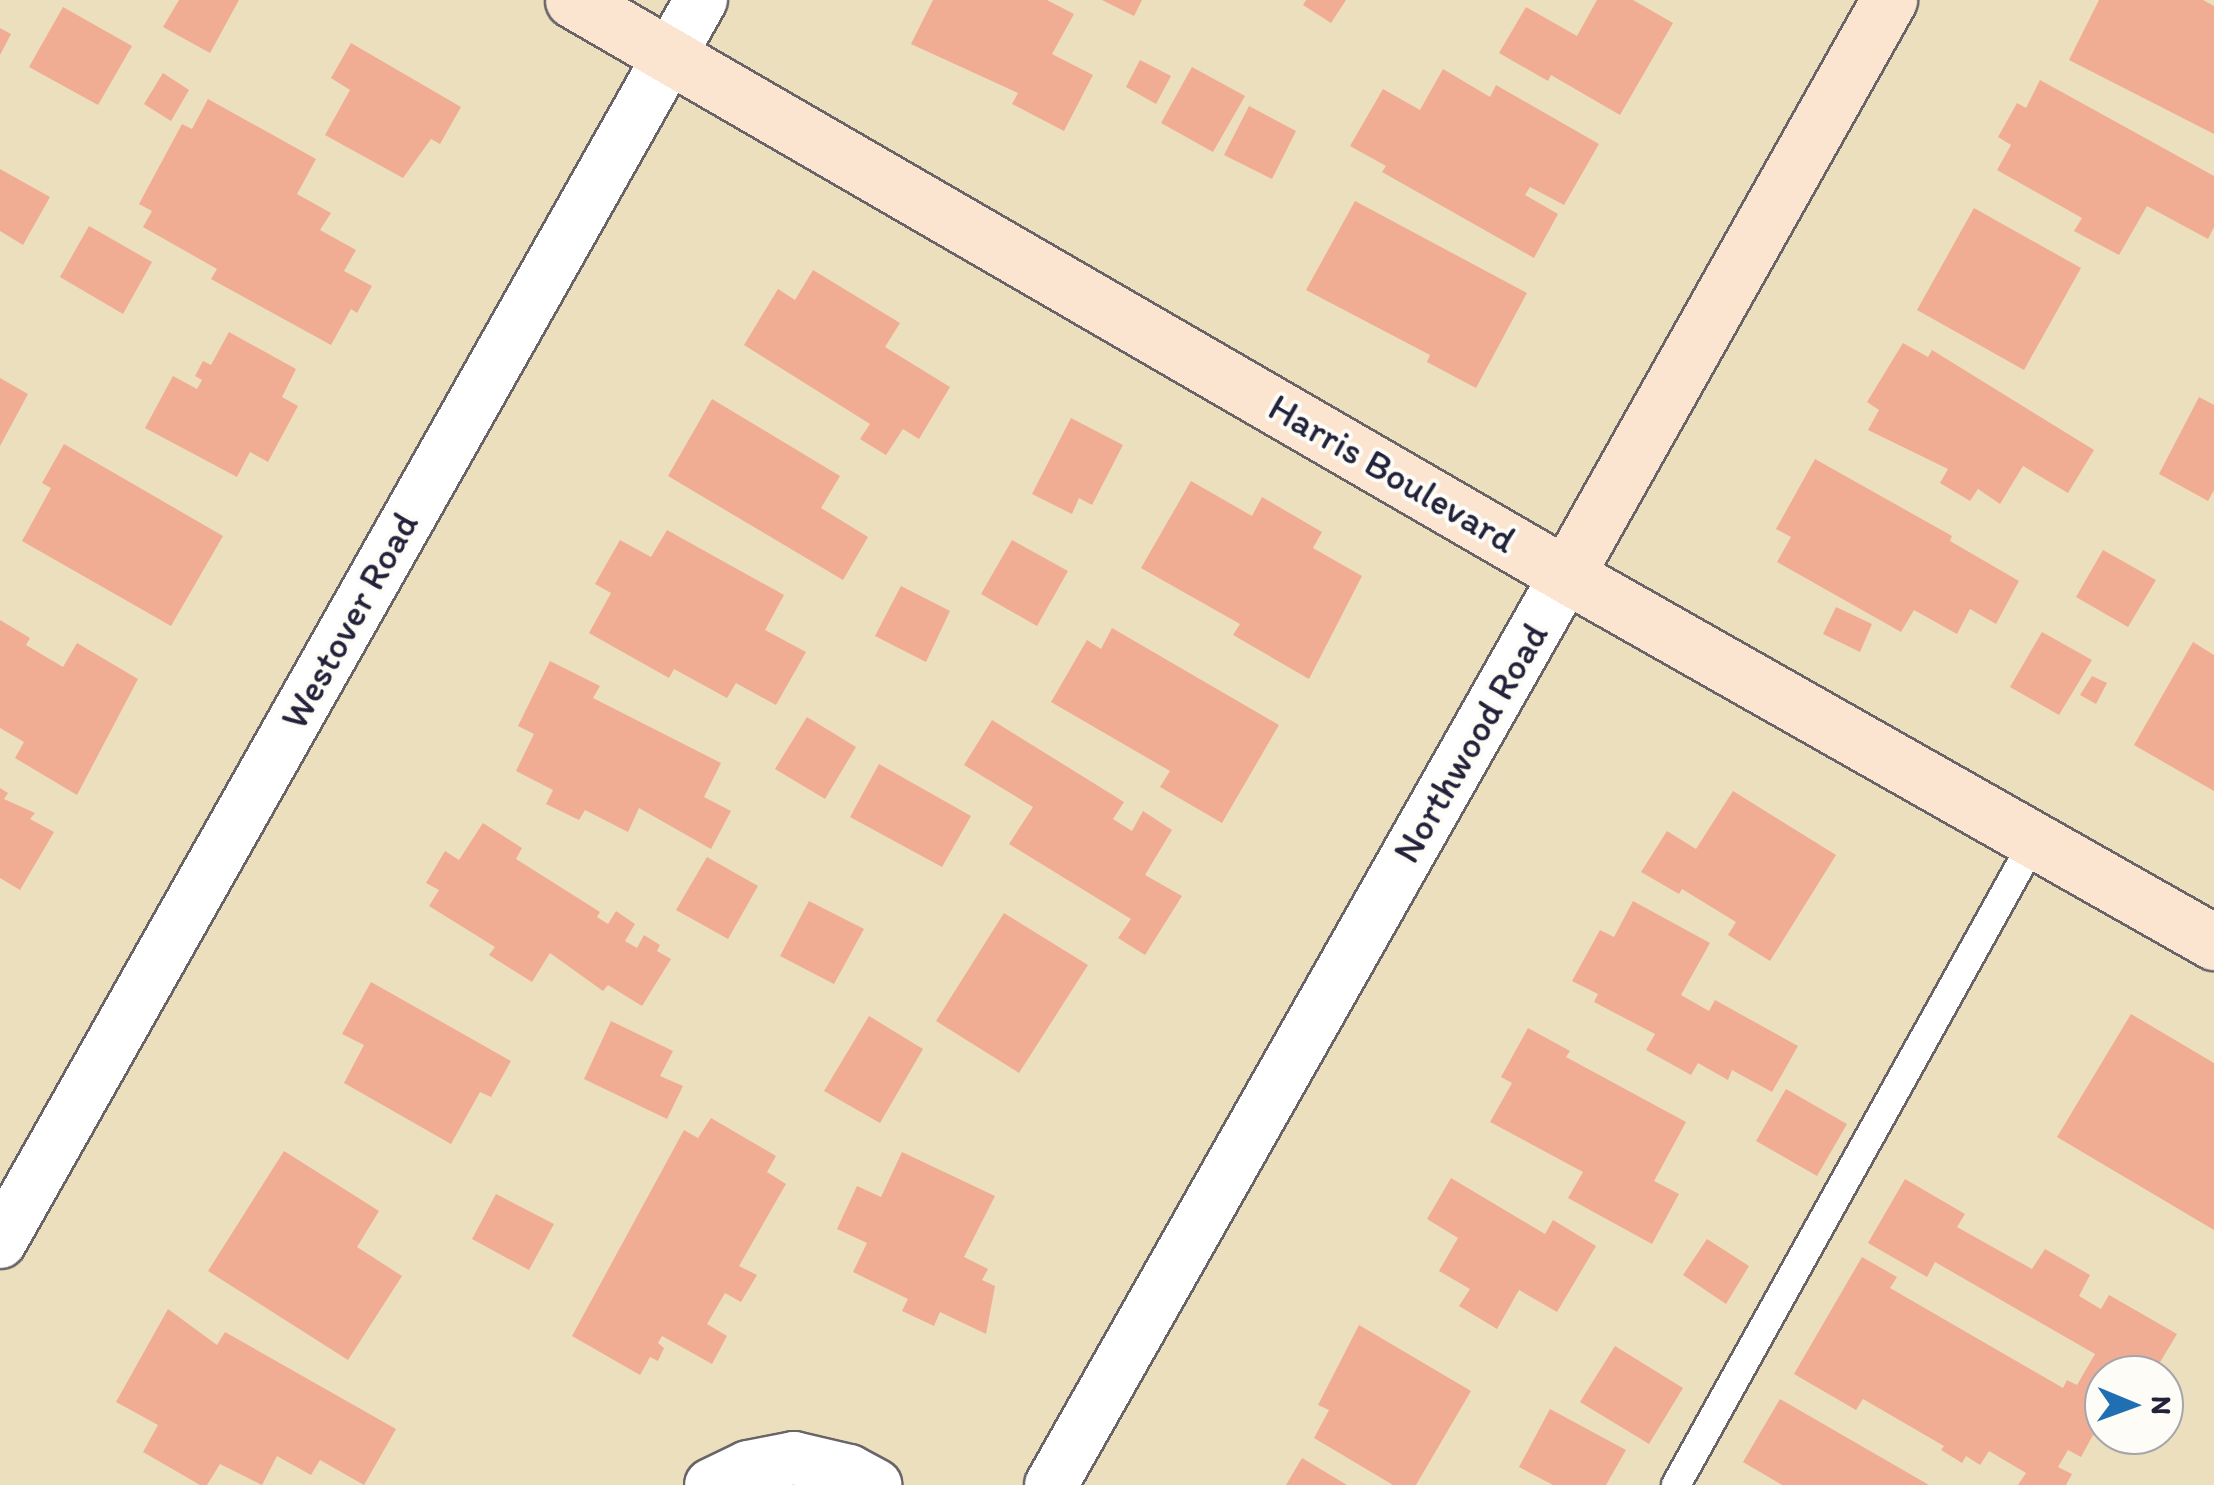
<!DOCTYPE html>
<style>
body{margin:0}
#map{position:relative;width:2214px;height:1485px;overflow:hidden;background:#ebdfbd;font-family:Itim,sans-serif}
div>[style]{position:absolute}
.building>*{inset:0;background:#f1ad94}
.roads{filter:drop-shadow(2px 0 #686468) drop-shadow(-2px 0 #686468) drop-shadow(0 2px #686468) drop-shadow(0 -2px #686468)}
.lane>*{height:28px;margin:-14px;padding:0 14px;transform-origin:14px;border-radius:14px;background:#fff}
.street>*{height:52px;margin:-26px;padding:0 26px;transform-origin:26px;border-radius:26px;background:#fff}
.secondary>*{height:55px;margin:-27.5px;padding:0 27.5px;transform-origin:27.5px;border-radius:27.5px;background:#fce5d0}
span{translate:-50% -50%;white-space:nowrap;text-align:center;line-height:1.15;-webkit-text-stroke:8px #fdfcf7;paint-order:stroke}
.street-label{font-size:38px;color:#22223b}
.north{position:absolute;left:2084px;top:1355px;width:100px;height:100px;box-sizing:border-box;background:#fdfcf7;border:2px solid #a5a5ac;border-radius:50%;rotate:91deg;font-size:28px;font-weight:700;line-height:40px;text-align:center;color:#22223b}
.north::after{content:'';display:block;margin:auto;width:35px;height:45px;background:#1f6fb2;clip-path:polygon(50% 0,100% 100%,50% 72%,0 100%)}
</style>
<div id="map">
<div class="building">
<i style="clip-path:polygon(179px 0,239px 0,210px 53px,163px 27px)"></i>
<i style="clip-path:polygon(933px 0,1047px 0,1074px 14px,1052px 54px,1093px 75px,1064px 131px,1012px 104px,1018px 93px,911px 44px)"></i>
<i style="clip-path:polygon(1102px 0,1142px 0,1134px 16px)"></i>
<i style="clip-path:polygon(1306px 0,1346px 0,1331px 23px,1303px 5px)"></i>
<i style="clip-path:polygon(1597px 0,1633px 0,1673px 23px,1620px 115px,1551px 75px,1548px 81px,1499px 53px,1526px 7px,1577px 36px)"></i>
<i style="clip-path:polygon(2099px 0,2203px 0,2214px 6px,2214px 134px,2069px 60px)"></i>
<i style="clip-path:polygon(63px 7px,132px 46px,98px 105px,29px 67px)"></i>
<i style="clip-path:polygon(0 28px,11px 34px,0 55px)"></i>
<i style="clip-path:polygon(351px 43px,461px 107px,440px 144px,431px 139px,403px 178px,325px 135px,350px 90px,331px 78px)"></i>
<i style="clip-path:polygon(1140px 60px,1171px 76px,1156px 104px,1126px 87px)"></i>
<i style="clip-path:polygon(1192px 67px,1245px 96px,1213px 152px,1161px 123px)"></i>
<i style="clip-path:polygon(1443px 69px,1490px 97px,1496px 85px,1599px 144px,1564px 205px,1530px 187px,1525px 195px,1558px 214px,1534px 258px,1382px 172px,1386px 166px,1350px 146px,1383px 89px,1420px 110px)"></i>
<i style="clip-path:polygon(163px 73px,189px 90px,171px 121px,144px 104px)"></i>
<i style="clip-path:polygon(2040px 80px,2214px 176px,2214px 227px,2208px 239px,2147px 206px,2119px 255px,2074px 231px,2082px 218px,1997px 170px,2011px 145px,1998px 137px,2017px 103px,2026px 108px)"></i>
<i style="clip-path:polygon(208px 99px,316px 159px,297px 194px,331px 213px,320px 230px,356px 250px,344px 271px,372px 286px,357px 313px,351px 309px,331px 345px,211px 279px,217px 269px,143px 227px,152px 211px,139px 204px,182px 124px,192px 129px)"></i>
<i style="clip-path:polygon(1249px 106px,1296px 131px,1272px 179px,1224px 155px)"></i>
<i style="clip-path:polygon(0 169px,50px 197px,23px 245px,0 231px)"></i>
<i style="clip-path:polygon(1355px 201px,1527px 293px,1476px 388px,1427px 362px,1430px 355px,1306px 290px)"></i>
<i style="clip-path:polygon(1974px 208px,2081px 268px,2024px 370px,1917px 310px)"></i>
<i style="clip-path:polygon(89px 226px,152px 262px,123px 314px,60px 277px)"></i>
<i style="clip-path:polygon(813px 270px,900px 323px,885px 347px,950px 387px,919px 439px,903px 429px,886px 455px,860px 439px,870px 424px,744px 345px,778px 289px,795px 300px)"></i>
<i style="clip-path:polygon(229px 332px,296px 369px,282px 397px,298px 406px,268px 462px,250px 452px,237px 477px,145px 428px,173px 376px,197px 389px,202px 380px,195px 376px,203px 361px,211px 365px)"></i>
<i style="clip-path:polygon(1903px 343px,1928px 357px,1932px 350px,2094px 450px,2068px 493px,2023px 466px,2000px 504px,1978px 489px,1970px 501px,1940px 483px,1948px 469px,1868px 430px,1879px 410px,1867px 402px)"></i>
<i style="clip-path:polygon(0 378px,28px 394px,0 446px)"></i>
<i style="clip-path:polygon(2199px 397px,2214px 405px,2214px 490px,2208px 501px,2159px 474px)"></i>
<i style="clip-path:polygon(712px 399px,840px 476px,821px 508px,868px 537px,843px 580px,668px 476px)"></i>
<i style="clip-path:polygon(1071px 418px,1123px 445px,1092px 505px,1079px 498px,1072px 514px,1032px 494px)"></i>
<i style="clip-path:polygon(64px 444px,223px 536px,171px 626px,22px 541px,51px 488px,42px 483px)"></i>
<i style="clip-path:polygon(1815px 459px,1952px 536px,1950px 541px,2019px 581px,1996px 624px,1970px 609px,1957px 634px,1914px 610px,1901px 632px,1777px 562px,1791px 537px,1776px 529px)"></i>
<i style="clip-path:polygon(1191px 481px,1252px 516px,1262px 497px,1322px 532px,1313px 548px,1362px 576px,1309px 679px,1233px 635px,1240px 624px,1141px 568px)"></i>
<i style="clip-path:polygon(667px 530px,784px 595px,765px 630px,806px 652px,776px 705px,736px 683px,727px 698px,674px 669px,669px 678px,589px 633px,611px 593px,595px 584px,620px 540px,651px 557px)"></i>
<i style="clip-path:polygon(1012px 540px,1068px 571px,1037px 626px,981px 594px)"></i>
<i style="clip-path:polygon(2103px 550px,2156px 580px,2128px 627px,2076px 597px)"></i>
<i style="clip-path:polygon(901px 586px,950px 611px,926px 662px,875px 636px)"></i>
<i style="clip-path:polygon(1836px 607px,1872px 624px,1860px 652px,1823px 634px)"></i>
<i style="clip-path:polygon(0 620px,30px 638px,26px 645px,63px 667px,77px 643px,138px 679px,77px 795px,15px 758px,24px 742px,0 728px)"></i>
<i style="clip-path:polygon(1112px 628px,1279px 725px,1222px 823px,1160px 787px,1170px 771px,1051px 702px,1087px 640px,1101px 649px)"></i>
<i style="clip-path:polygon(2042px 632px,2092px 660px,2059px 715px,2010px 687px)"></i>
<i style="clip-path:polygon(2193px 642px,2214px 655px,2214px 791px,2134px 745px)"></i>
<i style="clip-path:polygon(550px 661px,600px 686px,593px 698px,721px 763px,704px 797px,731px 811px,711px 849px,639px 808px,628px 832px,585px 810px,579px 820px,546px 804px,553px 790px,516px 771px,534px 734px,518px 726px)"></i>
<i style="clip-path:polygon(2092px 676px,2107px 683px,2096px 704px,2080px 695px)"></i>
<i style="clip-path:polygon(807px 717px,856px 747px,825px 799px,775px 769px)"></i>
<i style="clip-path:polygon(992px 720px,1124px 802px,1113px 819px,1132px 831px,1143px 811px,1172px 830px,1145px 875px,1182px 896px,1145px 955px,1118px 938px,1131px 919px,1009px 844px,1033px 807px,964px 765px)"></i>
<i style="clip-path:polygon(879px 764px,971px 816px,942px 867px,850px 817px)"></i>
<i style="clip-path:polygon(0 788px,8px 793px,4px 799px,35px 813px,30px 819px,54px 832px,20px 890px,0 878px)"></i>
<i style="clip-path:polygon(1733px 791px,1836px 855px,1770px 961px,1728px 935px,1736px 922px,1682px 889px,1679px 894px,1641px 872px,1667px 831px,1696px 849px)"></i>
<i style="clip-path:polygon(483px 823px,522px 848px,516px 859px,600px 912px,597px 917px,608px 924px,616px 911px,635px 924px,625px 941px,637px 948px,644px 935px,660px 945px,657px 951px,671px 959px,642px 1006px,608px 985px,603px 991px,550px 953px,532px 982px,489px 955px,495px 947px,429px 906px,439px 890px,426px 883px,445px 851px,459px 860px)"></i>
<i style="clip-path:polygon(707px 857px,758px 886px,728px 939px,676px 910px)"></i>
<i style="clip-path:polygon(809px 901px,864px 929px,834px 984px,780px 956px)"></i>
<i style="clip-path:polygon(1633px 901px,1710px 943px,1681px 995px,1709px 1011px,1715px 1000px,1798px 1046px,1772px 1092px,1732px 1070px,1728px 1080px,1698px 1063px,1691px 1075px,1646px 1050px,1655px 1034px,1594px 1002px,1598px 994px,1572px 981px,1600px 930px,1614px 937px)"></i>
<i style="clip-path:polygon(1004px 913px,1088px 965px,1019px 1073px,936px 1021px)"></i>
<i style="clip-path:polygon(371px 982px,511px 1061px,491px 1097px,480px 1092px,451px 1144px,344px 1083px,364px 1045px,342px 1034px)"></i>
<i style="clip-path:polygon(2131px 1014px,2214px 1063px,2214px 1230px,2057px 1137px)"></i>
<i style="clip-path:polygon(869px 1016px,923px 1049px,880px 1123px,824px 1091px)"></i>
<i style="clip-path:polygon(611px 1021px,673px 1051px,660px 1076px,683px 1086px,667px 1119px,584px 1079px)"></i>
<i style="clip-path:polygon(1528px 1028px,1570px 1051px,1566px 1057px,1686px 1122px,1654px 1181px,1679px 1194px,1652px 1244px,1568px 1198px,1583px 1172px,1490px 1122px,1512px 1083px,1501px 1077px)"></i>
<i style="clip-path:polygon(1786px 1089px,1847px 1124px,1817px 1176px,1756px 1141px)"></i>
<i style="clip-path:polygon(711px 1118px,776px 1156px,767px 1172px,786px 1184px,739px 1266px,757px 1275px,741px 1302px,725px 1293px,707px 1324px,727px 1336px,712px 1364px,662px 1336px,658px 1343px,664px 1348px,658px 1361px,650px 1357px,640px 1375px,572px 1336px,684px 1130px,698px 1138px)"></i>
<i style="clip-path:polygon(284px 1151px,379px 1211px,357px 1247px,402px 1276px,348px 1360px,208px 1271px)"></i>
<i style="clip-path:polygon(902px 1152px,995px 1196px,964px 1257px,988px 1269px,982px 1280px,995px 1286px,986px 1334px,940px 1312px,934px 1326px,902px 1311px,908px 1299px,853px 1272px,867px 1243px,837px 1229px,857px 1186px,881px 1197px)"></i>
<i style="clip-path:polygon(1451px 1178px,1545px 1234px,1553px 1220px,1596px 1246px,1557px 1312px,1519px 1290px,1497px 1329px,1459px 1306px,1470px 1289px,1439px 1271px,1458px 1238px,1427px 1219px)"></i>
<i style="clip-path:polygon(1905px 1179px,1965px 1214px,1957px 1227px,2032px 1269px,2045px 1249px,2090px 1275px,2079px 1296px,2101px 1309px,2109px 1295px,2177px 1334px,2159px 1364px,2171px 1371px,2164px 1382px,2164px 1375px,2104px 1375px,2104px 1435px,2115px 1435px,2110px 1444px,2093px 1435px,2081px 1457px,2068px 1450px,2058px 1467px,2072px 1474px,2066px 1485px,2018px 1485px,2026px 1473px,1989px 1451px,1980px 1465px,1966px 1456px,1962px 1463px,1941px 1450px,1944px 1446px,1863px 1399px,1856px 1410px,1794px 1374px,1862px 1257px,1897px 1277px,1890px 1288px,2063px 1388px,2067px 1380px,2077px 1385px,2095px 1354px,1935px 1262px,1927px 1277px,1868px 1243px)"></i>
<i style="clip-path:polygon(496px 1194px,554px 1224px,529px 1270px,472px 1239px)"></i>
<i style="clip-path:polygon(1707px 1239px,1749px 1266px,1726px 1304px,1683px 1275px)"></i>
<i style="clip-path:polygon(168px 1309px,217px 1345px,225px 1332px,396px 1429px,364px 1485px,320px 1460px,311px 1475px,277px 1456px,262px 1485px,220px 1464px,207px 1485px,200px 1485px,143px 1452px,158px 1425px,116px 1402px)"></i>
<i style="clip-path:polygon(1359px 1325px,1471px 1391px,1416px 1485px,1393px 1485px,1314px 1438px,1329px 1410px,1318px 1405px)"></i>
<i style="clip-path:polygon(1615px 1346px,1683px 1388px,1649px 1444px,1580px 1402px)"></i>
<i style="clip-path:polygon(1780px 1399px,1929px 1485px,1782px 1485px,1743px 1462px)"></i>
<i style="clip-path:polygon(1550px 1409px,1626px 1450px,1606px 1485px,1553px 1485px,1519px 1467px)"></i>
<i style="clip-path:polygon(1302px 1458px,1347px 1485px,1286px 1485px)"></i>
</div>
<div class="roads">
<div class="lane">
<i style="left:1676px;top:1485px;width:737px;rotate:-60.93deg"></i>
</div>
<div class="street">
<i style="left:0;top:1242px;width:1426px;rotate:-60.56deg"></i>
<i style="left:711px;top:1485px;width:41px;rotate:-25.9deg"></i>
<i style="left:748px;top:1467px;width:47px;rotate:-11.1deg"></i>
<i style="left:794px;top:1458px;width:57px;rotate:13.3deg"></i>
<i style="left:849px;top:1471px;width:30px;rotate:28deg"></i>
<i style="left:1051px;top:1485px;width:1046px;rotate:-60.49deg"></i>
</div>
<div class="secondary">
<i style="left:573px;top:0;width:1147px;rotate:30.07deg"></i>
<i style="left:1566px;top:575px;width:745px;rotate:29.53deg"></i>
<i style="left:1566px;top:575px;width:660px;rotate:-60.68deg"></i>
</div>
</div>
<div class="street-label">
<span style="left:1392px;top:474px;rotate:30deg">Harris Boulevard</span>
<span style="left:350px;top:621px;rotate:-61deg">Westover Road</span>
<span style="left:1471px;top:743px;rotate:-60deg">Northwood Road</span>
</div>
<div class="north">N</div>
</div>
